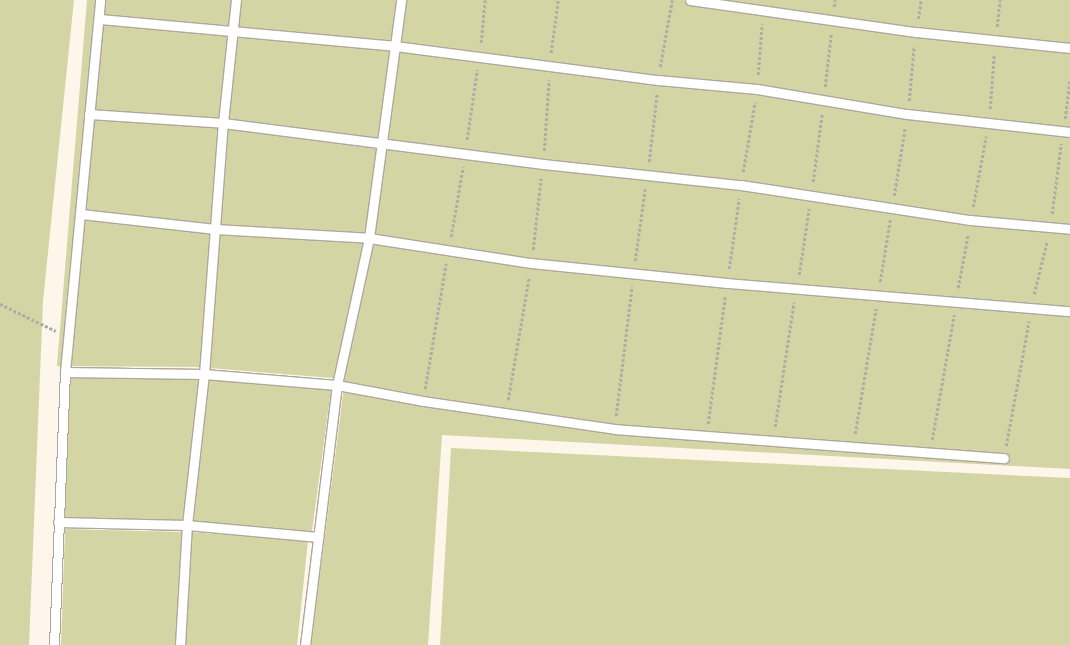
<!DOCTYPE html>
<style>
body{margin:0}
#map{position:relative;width:1070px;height:645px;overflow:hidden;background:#fef5eb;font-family:Roboto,sans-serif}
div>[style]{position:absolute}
.green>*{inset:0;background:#d3d6a4}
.path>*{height:2.5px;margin-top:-1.25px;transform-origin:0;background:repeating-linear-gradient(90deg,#b3aca4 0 3px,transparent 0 5px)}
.roads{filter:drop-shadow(1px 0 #afa79d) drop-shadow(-1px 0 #afa79d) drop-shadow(0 1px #afa79d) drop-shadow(0 -1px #afa79d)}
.service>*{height:9px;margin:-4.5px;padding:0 4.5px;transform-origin:4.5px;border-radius:4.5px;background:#fff}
span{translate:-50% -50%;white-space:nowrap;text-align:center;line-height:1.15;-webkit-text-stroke:3.5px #fff;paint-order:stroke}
</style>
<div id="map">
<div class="green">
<i style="clip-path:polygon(0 0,74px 0,43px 301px,29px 645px,0 645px)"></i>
<i style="clip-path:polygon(87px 0,1070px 0,1070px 469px,442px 435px,428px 645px,311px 645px,345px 379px,196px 367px,57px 366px)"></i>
<i style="clip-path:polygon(67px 375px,201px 377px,184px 521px,60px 519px)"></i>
<i style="clip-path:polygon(208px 378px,331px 390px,312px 531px,191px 522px)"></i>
<i style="clip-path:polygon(451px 448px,1070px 478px,1070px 645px,440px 645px)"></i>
<i style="clip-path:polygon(65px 529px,182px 532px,176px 645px,61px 645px)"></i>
<i style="clip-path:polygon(190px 532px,308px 541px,297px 645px,184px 645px)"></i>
</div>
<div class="path">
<i style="left:834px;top:7px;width:7px;rotate:-82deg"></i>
<i style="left:918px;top:19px;width:19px;rotate:-81deg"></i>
<i style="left:997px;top:27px;width:27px;rotate:-84deg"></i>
<i style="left:481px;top:43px;width:43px;rotate:-84.7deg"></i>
<i style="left:551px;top:53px;width:53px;rotate:-82.5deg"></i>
<i style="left:660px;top:67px;width:68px;rotate:-79.8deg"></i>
<i style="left:758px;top:75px;width:51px;rotate:-85.5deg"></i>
<i style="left:825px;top:87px;width:53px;rotate:-83.5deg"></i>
<i style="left:909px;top:101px;width:55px;rotate:-84.8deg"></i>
<i style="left:990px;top:109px;width:55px;rotate:-85.8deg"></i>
<i style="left:1065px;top:119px;width:39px;rotate:-83deg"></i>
<i style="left:467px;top:140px;width:71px;rotate:-81.9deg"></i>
<i style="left:544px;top:151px;width:71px;rotate:-86deg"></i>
<i style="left:649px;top:162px;width:69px;rotate:-83.4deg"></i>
<i style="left:743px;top:172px;width:71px;rotate:-80.3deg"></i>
<i style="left:813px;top:182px;width:69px;rotate:-82.5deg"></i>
<i style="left:894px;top:196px;width:70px;rotate:-80.9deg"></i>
<i style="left:973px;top:207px;width:72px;rotate:-79.6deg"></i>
<i style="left:1052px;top:214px;width:71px;rotate:-82.7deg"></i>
<i style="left:451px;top:237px;width:71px;rotate:-80.3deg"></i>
<i style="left:533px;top:250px;width:72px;rotate:-83.7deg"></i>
<i style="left:635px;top:261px;width:73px;rotate:-82.1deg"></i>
<i style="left:729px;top:269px;width:71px;rotate:-81.9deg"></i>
<i style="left:799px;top:275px;width:67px;rotate:-81.4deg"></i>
<i style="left:880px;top:282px;width:63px;rotate:-80.8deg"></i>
<i style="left:958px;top:288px;width:55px;rotate:-79.5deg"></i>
<i style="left:1034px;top:294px;width:55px;rotate:-76.2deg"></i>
<i style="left:0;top:304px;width:62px;rotate:25.7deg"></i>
<i style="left:425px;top:389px;width:127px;rotate:-80.5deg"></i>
<i style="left:508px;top:400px;width:125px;rotate:-80.3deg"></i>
<i style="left:616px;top:416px;width:131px;rotate:-83deg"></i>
<i style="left:708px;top:424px;width:129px;rotate:-82.4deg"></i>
<i style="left:775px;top:427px;width:126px;rotate:-81.4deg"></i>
<i style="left:855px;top:434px;width:127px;rotate:-80.5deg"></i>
<i style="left:932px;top:440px;width:127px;rotate:-80deg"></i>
<i style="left:1006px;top:446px;width:127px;rotate:-79.6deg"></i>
</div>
<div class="roads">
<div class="service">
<i style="left:690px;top:0;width:228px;rotate:8.1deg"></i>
<i style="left:916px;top:32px;width:155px;rotate:5.9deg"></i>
<i style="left:99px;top:19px;width:297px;rotate:5.2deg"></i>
<i style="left:395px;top:46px;width:265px;rotate:7.4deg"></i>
<i style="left:658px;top:80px;width:99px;rotate:5.2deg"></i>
<i style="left:757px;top:89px;width:152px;rotate:9.5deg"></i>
<i style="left:907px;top:114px;width:164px;rotate:6.3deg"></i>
<i style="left:89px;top:114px;width:134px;rotate:3.8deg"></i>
<i style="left:223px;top:123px;width:323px;rotate:7.3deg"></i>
<i style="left:543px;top:164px;width:199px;rotate:6.1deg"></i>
<i style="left:741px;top:185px;width:232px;rotate:8.7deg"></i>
<i style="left:970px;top:220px;width:100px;rotate:5.1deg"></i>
<i style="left:81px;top:214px;width:135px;rotate:6.4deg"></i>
<i style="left:215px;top:229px;width:154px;rotate:3.3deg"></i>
<i style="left:369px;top:238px;width:164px;rotate:8.8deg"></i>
<i style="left:531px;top:263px;width:197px;rotate:5.8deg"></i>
<i style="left:727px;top:283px;width:344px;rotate:4.7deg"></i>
<i style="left:65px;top:372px;width:139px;rotate:0.8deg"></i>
<i style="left:204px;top:374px;width:133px;rotate:4.7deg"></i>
<i style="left:337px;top:385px;width:87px;rotate:10.5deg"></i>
<i style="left:423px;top:401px;width:194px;rotate:8.3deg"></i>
<i style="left:615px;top:429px;width:390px;rotate:4.3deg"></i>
<i style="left:58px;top:522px;width:129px;rotate:1.3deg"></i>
<i style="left:187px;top:525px;width:132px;rotate:5.2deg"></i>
<i style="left:54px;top:645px;width:273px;rotate:-87.7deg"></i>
<i style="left:65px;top:372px;width:374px;rotate:-84.6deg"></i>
<i style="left:180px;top:645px;width:120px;rotate:-86.7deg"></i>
<i style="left:187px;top:525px;width:152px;rotate:-83.6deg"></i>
<i style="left:204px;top:374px;width:252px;rotate:-85.7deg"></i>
<i style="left:223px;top:123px;width:124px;rotate:-84deg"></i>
<i style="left:305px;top:645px;width:262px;rotate:-83deg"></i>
<i style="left:337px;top:385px;width:150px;rotate:-77.7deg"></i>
<i style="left:369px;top:238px;width:240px;rotate:-82.3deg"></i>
</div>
</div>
</div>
